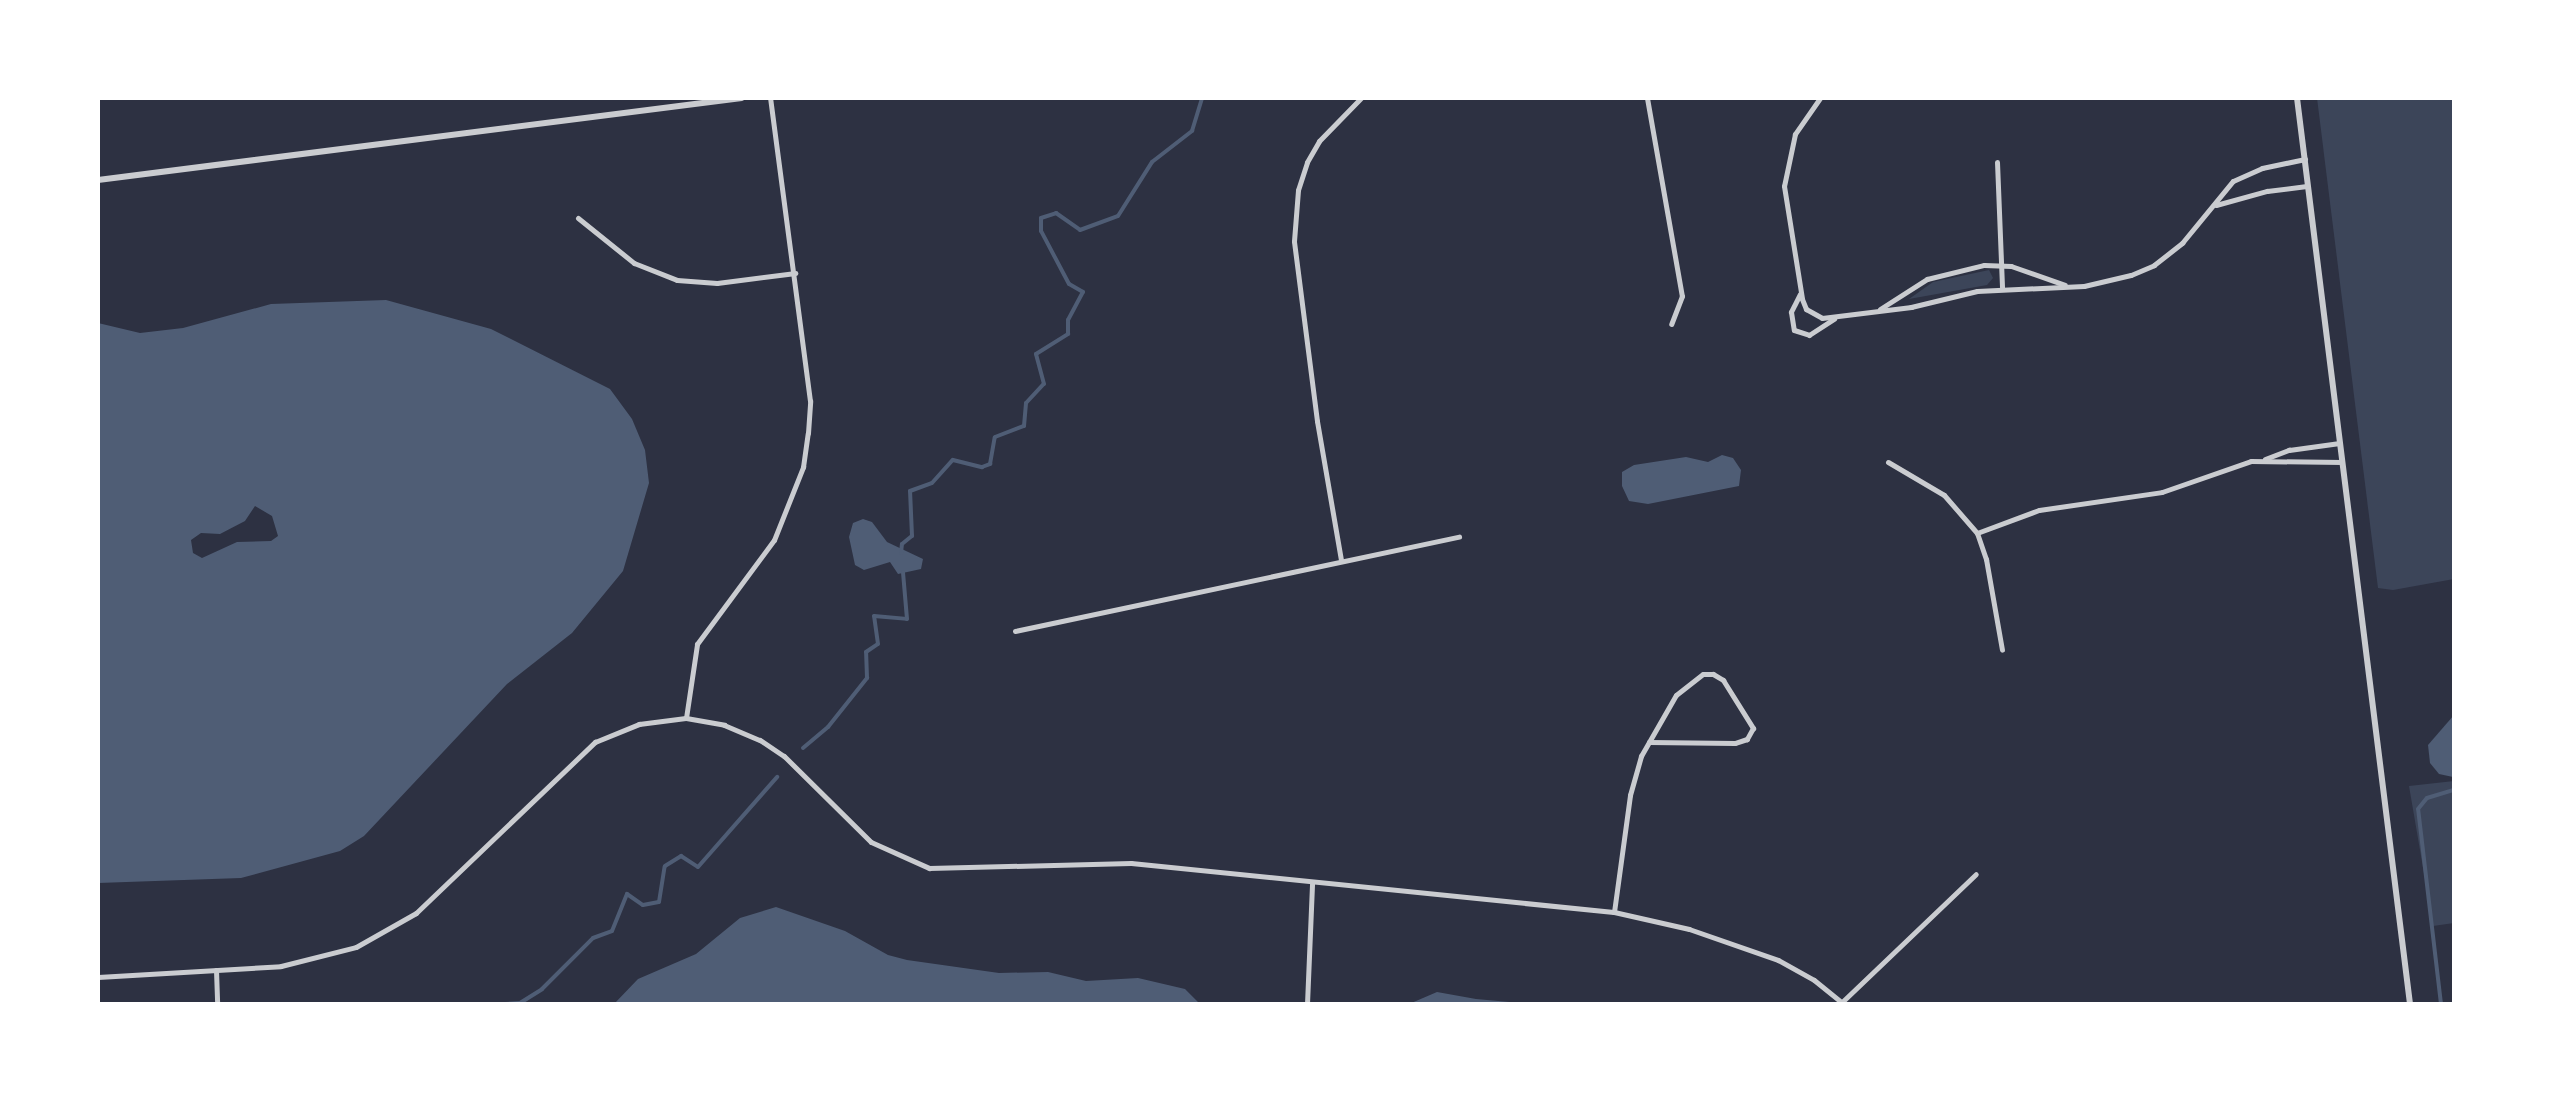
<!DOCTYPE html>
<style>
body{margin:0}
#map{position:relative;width:2552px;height:1102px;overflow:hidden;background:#2d3142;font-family:Mulish,sans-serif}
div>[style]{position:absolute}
.green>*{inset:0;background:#3c4559}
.water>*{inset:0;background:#4f5d75}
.stream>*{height:4px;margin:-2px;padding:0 2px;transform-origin:2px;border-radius:2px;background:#4f5d75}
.minor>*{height:5px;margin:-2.5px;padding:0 2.5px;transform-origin:2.5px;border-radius:2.5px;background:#caccd0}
.tertiary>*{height:6px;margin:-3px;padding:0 3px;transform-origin:3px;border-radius:3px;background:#caccd0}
span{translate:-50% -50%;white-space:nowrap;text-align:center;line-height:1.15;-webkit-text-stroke:10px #fff;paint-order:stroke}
.frame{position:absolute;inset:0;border:100px solid #fff;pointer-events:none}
</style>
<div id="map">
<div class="green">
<i style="clip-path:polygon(2317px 98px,2454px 98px,2454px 579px,2393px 590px,2378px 588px)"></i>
<i style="clip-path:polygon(1989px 270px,1993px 278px,1987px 285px,1909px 299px,1933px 282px)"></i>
<i style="clip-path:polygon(2454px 781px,2454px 923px,2433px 926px,2409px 786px)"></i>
</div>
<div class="water">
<i style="clip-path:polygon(evenodd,386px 300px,491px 329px,610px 389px,632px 419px,645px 450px,649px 483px,623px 571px,572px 633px,507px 684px,364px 836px,340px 851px,241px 878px,98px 883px,98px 323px,140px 333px,183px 328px,271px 304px,386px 300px,255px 506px,272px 516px,278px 536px,271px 541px,237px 542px,202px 558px,193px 553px,191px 540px,201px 533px,220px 534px,245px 521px,255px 506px)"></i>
<i style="clip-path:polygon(1722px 455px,1733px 458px,1741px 470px,1739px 486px,1648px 504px,1629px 501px,1622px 486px,1622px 472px,1634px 465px,1686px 457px,1708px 462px)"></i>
<i style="clip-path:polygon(863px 519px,872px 522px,887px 542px,923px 559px,921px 569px,898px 574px,890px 562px,864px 570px,855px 565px,849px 537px,853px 523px)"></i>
<i style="clip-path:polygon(2454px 715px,2454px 776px,2453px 777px,2439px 774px,2430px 763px,2428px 745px)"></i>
<i style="clip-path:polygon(776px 907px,845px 931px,888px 955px,907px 960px,999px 973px,1048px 972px,1086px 981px,1138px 978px,1185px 989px,1200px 1004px,614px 1004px,638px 979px,696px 954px,740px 918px)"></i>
<i style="clip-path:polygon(1437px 992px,1476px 999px,1531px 1004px,1409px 1004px)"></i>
</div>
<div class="stream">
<i style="left:901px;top:553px;width:9px;rotate:-84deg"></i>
<i style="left:902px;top:544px;width:13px;rotate:-39deg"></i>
<i style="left:912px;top:536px;width:45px;rotate:-92.5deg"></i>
<i style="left:910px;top:491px;width:23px;rotate:-20deg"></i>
<i style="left:932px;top:483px;width:31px;rotate:-48deg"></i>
<i style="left:953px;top:460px;width:30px;rotate:14deg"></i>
<i style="left:982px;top:467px;width:9px;rotate:-21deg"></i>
<i style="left:990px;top:464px;width:27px;rotate:-80deg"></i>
<i style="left:995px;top:437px;width:31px;rotate:-21deg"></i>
<i style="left:1024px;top:426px;width:23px;rotate:-85deg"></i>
<i style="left:1026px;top:403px;width:26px;rotate:-47deg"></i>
<i style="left:1044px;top:384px;width:31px;rotate:-105deg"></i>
<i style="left:1036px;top:354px;width:38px;rotate:-32deg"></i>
<i style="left:1068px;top:334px;width:14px;rotate:-90deg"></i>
<i style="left:1068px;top:320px;width:32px;rotate:-62deg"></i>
<i style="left:1083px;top:292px;width:16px;rotate:-150deg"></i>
<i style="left:1069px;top:284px;width:60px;rotate:-117.8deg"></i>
<i style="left:1041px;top:231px;width:13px;rotate:-90deg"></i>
<i style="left:1041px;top:218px;width:16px;rotate:-18deg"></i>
<i style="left:1056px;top:213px;width:29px;rotate:35deg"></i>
<i style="left:1080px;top:230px;width:40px;rotate:-20.2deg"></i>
<i style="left:1118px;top:216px;width:64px;rotate:-57.8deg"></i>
<i style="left:1152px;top:162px;width:51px;rotate:-37.8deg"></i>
<i style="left:1192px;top:131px;width:34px;rotate:-73deg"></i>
<i style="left:803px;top:748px;width:33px;rotate:-40deg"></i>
<i style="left:828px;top:727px;width:63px;rotate:-51.5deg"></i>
<i style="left:867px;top:678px;width:26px;rotate:-92deg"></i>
<i style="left:866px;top:652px;width:14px;rotate:-34deg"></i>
<i style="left:878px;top:644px;width:28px;rotate:-98deg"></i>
<i style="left:874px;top:616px;width:33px;rotate:5deg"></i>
<i style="left:907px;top:619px;width:47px;rotate:-94.9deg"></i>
<i style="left:505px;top:1004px;width:15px;rotate:-4deg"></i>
<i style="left:520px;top:1003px;width:26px;rotate:-32deg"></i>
<i style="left:542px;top:989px;width:72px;rotate:-45deg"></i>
<i style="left:593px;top:938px;width:20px;rotate:-20deg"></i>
<i style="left:612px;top:931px;width:40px;rotate:-68deg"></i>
<i style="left:627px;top:894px;width:19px;rotate:35deg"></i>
<i style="left:643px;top:905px;width:16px;rotate:-11deg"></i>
<i style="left:659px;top:902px;width:36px;rotate:-81deg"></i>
<i style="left:665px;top:866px;width:19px;rotate:-32deg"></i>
<i style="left:681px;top:856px;width:20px;rotate:33deg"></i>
<i style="left:698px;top:867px;width:120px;rotate:-48.7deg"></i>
<i style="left:2441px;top:1004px;width:196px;rotate:-96.7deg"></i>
<i style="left:2418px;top:809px;width:14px;rotate:-51deg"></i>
<i style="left:2427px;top:798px;width:28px;rotate:-17deg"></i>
<i style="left:2452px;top:1004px;width:2px;rotate:-27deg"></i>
</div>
<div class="minor">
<i style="left:1647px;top:98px;width:201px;rotate:80deg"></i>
<i style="left:1682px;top:296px;width:30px;rotate:111deg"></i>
<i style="left:1820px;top:98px;width:44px;rotate:124.8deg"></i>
<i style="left:1795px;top:134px;width:53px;rotate:101.9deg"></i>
<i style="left:1784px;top:186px;width:114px;rotate:80.9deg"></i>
<i style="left:1802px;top:299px;width:11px;rotate:68deg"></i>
<i style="left:1806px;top:309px;width:18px;rotate:29deg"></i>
<i style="left:1822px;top:318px;width:90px;rotate:-7deg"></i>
<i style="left:1911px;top:307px;width:68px;rotate:-13.6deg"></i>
<i style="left:1977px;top:291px;width:107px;rotate:-2.7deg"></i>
<i style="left:2084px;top:286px;width:48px;rotate:-13.2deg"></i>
<i style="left:2131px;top:275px;width:25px;rotate:-23deg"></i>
<i style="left:2154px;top:265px;width:36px;rotate:-38deg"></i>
<i style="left:2182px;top:243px;width:80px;rotate:-50.6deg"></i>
<i style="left:2233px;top:181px;width:32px;rotate:-24deg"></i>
<i style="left:2262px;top:168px;width:44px;rotate:-11.8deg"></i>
<i style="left:1997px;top:162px;width:127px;rotate:87.7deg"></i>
<i style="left:2216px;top:205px;width:53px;rotate:-15.4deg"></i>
<i style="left:2267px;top:191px;width:40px;rotate:-7.1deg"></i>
<i style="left:578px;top:218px;width:72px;rotate:38.8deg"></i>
<i style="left:634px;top:263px;width:46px;rotate:21.6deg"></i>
<i style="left:677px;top:280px;width:40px;rotate:4.3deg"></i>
<i style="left:717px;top:283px;width:79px;rotate:-7.3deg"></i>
<i style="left:1800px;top:294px;width:20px;rotate:117deg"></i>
<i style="left:1791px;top:312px;width:18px;rotate:81deg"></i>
<i style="left:1794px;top:330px;width:16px;rotate:18deg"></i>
<i style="left:1809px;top:335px;width:30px;rotate:-33deg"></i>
<i style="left:1880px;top:309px;width:56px;rotate:-32.6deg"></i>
<i style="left:1927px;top:279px;width:59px;rotate:-13.8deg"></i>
<i style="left:1984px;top:265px;width:27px;rotate:2deg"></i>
<i style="left:2011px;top:266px;width:57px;rotate:19.4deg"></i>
<i style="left:2265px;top:459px;width:26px;rotate:-21deg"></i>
<i style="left:2289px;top:450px;width:51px;rotate:-7.8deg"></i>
<i style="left:1888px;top:462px;width:65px;rotate:30.5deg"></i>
<i style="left:1944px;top:495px;width:50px;rotate:49deg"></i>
<i style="left:1977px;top:533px;width:28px;rotate:71deg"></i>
<i style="left:1986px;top:559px;width:92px;rotate:80deg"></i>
<i style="left:1977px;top:533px;width:66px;rotate:-20.4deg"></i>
<i style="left:2039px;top:510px;width:124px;rotate:-8.3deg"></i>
<i style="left:2162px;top:492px;width:94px;rotate:-19.2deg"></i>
<i style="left:2251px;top:461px;width:91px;rotate:0.6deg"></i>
<i style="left:1341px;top:560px;width:141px;rotate:-99.8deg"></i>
<i style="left:1317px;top:421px;width:181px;rotate:-97.3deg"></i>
<i style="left:1294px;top:241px;width:51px;rotate:-85.5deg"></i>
<i style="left:1298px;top:190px;width:29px;rotate:-72deg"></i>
<i style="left:1307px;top:162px;width:24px;rotate:-60deg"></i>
<i style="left:1319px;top:141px;width:60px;rotate:-45.7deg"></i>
<i style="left:1015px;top:631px;width:454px;rotate:-12deg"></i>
<i style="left:686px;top:718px;width:75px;rotate:-81.5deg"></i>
<i style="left:697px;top:644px;width:129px;rotate:-53.5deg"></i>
<i style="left:774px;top:540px;width:79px;rotate:-68.3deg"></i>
<i style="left:803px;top:467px;width:34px;rotate:-82deg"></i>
<i style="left:808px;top:433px;width:32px;rotate:-86deg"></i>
<i style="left:810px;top:401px;width:306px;rotate:-97.5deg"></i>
<i style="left:1614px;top:912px;width:118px;rotate:-82.2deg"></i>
<i style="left:1630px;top:795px;width:41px;rotate:-74.2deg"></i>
<i style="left:1641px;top:756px;width:70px;rotate:-60.2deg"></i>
<i style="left:1676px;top:695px;width:34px;rotate:-38deg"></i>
<i style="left:1703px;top:674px;width:10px"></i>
<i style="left:1713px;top:674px;width:12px;rotate:31deg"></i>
<i style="left:1723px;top:680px;width:57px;rotate:58deg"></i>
<i style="left:1753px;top:728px;width:13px;rotate:119deg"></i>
<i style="left:1747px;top:739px;width:13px;rotate:162deg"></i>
<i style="left:1735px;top:743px;width:86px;rotate:-179.3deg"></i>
<i style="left:216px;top:970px;width:34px;rotate:88deg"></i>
<i style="left:98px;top:977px;width:183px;rotate:-3.4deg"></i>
<i style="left:281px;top:966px;width:77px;rotate:-14.2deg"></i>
<i style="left:356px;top:947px;width:69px;rotate:-29.5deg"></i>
<i style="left:416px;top:913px;width:248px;rotate:-43.7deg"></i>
<i style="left:595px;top:742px;width:48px;rotate:-22.2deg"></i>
<i style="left:639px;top:724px;width:47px;rotate:-7.3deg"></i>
<i style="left:686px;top:718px;width:39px;rotate:10deg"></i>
<i style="left:724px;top:725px;width:39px;rotate:23deg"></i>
<i style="left:760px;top:740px;width:29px;rotate:34deg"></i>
<i style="left:784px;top:756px;width:122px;rotate:44.7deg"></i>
<i style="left:871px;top:842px;width:64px;rotate:24.1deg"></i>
<i style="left:929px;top:868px;width:202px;rotate:-1.4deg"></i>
<i style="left:1131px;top:863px;width:485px;rotate:5.8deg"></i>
<i style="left:1614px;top:912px;width:77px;rotate:12.8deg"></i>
<i style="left:1689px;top:929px;width:94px;rotate:19.2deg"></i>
<i style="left:1778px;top:960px;width:41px;rotate:29.1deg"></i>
<i style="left:1814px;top:980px;width:38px;rotate:39deg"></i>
<i style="left:1842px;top:1002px;width:185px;rotate:-43.7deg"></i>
<i style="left:1307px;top:1004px;width:121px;rotate:-87.6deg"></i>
</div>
<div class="tertiary">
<i style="left:2297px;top:98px;width:913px;rotate:82.89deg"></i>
<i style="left:98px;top:180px;width:649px;rotate:-7.26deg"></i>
</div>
<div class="frame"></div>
</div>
